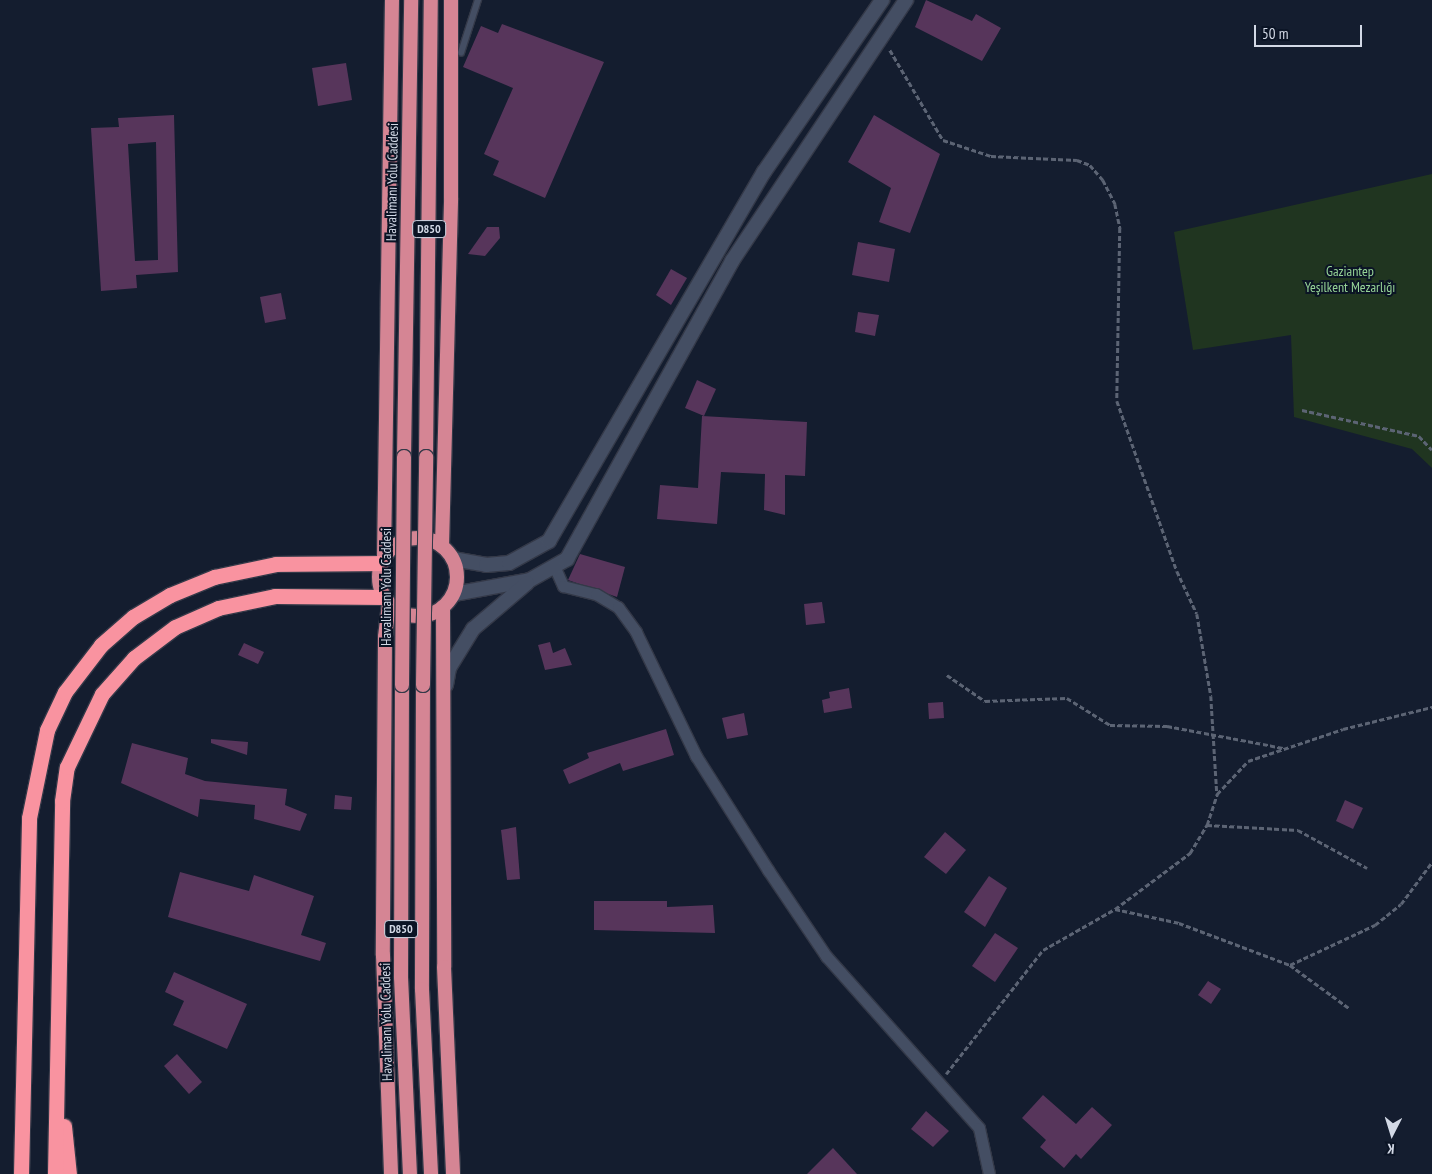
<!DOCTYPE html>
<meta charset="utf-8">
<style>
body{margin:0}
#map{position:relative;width:1432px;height:1174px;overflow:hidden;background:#141d2f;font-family:"PT Sans Narrow",sans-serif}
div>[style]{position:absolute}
.green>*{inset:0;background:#203520}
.building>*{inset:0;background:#57355b}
.path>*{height:2.5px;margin-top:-1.25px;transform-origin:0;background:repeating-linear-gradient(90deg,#5c6474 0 5px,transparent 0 7.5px)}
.roads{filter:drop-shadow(1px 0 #343948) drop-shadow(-1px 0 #343948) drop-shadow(0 1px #343948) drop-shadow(0 -1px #343948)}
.service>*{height:5.5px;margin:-2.75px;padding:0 2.75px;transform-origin:2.75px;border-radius:2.75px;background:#444e63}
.minor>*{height:11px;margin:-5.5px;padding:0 5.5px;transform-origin:5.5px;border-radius:5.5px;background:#444e63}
.tertiary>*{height:14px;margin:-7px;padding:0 7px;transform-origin:7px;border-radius:7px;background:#444e63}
.trunk>*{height:14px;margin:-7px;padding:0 7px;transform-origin:7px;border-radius:7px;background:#d58594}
.trunk>.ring{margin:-7px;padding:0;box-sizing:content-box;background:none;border:14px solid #d58594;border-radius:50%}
.motorway>*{height:15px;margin:-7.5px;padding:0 7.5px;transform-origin:7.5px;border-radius:7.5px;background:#f993a0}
.bridges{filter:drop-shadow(1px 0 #343948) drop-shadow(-1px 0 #343948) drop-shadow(0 1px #343948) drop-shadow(0 -1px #343948)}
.trunk-bridge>*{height:14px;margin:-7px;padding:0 7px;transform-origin:7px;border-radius:7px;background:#d58594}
span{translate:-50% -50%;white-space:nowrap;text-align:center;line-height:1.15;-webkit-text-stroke:4px #0b1425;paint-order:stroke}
.shield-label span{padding:1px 4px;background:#0b1425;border:1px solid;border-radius:4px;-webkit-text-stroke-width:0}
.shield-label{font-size:12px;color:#d3d9e6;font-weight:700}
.street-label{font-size:14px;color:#d3d9e6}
.park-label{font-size:14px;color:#96d396}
.north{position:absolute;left:1367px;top:1109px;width:50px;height:50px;-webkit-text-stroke:4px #0b1425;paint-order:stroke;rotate:185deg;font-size:14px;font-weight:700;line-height:20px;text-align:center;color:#d3d9e6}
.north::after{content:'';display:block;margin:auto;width:18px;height:22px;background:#d3d9e6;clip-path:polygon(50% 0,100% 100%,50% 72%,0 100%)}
.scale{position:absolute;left:1254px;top:25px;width:108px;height:22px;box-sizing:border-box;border:2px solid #d3d9e6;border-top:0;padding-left:6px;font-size:15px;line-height:18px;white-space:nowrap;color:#d3d9e6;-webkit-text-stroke:4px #0b1425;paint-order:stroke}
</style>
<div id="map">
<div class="green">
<i style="clip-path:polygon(1432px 174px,1432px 468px,1412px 449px,1294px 417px,1291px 335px,1193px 350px,1174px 232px)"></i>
</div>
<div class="building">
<i style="clip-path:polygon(926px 0,972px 21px,976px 14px,1001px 28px,982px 61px,915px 27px)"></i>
<i style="clip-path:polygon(502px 24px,604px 62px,545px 198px,493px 175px,499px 161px,484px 154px,513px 88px,463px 67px,481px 26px,498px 33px)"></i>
<i style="clip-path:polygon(346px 63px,352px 100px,318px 106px,312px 68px)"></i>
<i style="clip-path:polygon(evenodd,174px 115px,178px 272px,136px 275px,137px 288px,101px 291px,91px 128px,119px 127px,118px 118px,174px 115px,156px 142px,158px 260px,135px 261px,128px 144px,156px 142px)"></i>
<i style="clip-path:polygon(874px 115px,940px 154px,910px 233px,879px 222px,891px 188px,848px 162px)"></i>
<i style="clip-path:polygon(487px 227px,499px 227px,500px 238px,485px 256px,468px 254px)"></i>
<i style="clip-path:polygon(858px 242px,895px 249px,889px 282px,852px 275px)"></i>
<i style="clip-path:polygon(671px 269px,687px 278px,671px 305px,656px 295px)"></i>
<i style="clip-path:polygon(281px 293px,286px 319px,265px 323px,260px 297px)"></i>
<i style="clip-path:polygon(858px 312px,879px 315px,875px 336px,855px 332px)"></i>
<i style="clip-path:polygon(697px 380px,716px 389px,704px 416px,685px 408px)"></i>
<i style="clip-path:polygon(702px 416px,807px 422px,805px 476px,785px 475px,785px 515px,764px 510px,765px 474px,721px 472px,717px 524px,657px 519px,660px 485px,698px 488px)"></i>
<i style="clip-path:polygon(580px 554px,625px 567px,617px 597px,568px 580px)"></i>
<i style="clip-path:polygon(822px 602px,825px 623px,806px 625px,804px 604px)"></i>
<i style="clip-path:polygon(550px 642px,553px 653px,565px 648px,572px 665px,545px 670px,538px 645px)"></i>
<i style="clip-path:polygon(244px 643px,264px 652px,258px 664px,238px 655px)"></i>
<i style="clip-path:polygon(849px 688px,852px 708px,824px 713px,822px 700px,830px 698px,829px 692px)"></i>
<i style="clip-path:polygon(943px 702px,944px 718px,929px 719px,928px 703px)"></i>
<i style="clip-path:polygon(744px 713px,748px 735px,727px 739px,722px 718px)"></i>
<i style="clip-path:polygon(666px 729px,674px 755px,623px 771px,620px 763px,569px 784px,563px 770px,589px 758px,587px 753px)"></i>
<i style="clip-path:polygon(211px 739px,248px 742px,247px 755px,211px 743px)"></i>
<i style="clip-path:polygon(132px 743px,188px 758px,185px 774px,205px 781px,287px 789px,285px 805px,307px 814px,300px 831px,254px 819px,255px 805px,200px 799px,198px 817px,121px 783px)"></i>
<i style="clip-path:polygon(335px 795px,352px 797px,351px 810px,334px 809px)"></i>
<i style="clip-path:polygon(1345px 800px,1363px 808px,1353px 829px,1336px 821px)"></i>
<i style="clip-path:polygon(516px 827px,520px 879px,507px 880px,501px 830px)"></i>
<i style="clip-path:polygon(945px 832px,966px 850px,946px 874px,924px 857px)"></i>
<i style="clip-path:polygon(180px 872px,249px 891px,254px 875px,314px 896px,301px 935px,326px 943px,320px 961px,168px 917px)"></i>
<i style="clip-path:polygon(989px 876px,1007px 888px,985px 927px,964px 912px)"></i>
<i style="clip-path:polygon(594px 901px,667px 901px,667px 907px,713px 905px,715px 933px,594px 930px)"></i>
<i style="clip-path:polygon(995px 933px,1018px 948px,995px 982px,972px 966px)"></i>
<i style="clip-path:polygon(174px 972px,247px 1004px,227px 1049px,173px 1025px,184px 1001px,165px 992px)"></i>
<i style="clip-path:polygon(1208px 981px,1221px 989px,1211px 1004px,1198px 995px)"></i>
<i style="clip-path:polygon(177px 1054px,202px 1082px,189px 1094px,164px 1066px)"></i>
<i style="clip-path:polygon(1043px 1095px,1076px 1124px,1092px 1107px,1112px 1125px,1081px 1159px,1076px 1154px,1064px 1168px,1040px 1147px,1046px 1140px,1022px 1118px)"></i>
<i style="clip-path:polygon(926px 1111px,949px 1131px,933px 1147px,911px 1129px)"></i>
<i style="clip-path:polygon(833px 1148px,857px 1174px,807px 1174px)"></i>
</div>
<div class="path">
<i style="left:890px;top:50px;width:104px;rotate:59.5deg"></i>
<i style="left:943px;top:140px;width:51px;rotate:18.4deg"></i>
<i style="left:991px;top:156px;width:86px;rotate:2.7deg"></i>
<i style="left:1077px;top:160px;width:14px;rotate:21deg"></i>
<i style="left:1090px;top:165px;width:20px;rotate:49deg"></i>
<i style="left:1103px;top:180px;width:27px;rotate:63deg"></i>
<i style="left:1115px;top:204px;width:25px;rotate:78deg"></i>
<i style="left:1120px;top:228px;width:173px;rotate:91deg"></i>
<i style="left:1117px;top:401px;width:180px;rotate:70.6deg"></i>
<i style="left:1177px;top:571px;width:47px;rotate:65.1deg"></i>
<i style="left:1197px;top:614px;width:83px;rotate:80.3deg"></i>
<i style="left:1211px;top:696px;width:98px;rotate:86.5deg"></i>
<i style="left:1302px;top:410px;width:120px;rotate:12.5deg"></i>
<i style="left:1419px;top:436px;width:19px;rotate:47deg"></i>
<i style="left:947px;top:675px;width:46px;rotate:34.4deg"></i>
<i style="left:985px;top:701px;width:82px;rotate:-2.1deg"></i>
<i style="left:1067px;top:698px;width:51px;rotate:32.1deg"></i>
<i style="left:1110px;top:725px;width:57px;rotate:1deg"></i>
<i style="left:1167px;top:726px;width:118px;rotate:10.7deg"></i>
<i style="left:1207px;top:825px;width:91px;rotate:3.1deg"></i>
<i style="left:1298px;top:830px;width:79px;rotate:28.8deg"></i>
<i style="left:1115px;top:909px;width:66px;rotate:12.3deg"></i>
<i style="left:1179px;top:923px;width:119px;rotate:20.7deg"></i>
<i style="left:1290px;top:965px;width:94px;rotate:-25.2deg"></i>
<i style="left:1375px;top:925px;width:33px;rotate:-39deg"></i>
<i style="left:1401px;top:904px;width:52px;rotate:-53.6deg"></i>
<i style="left:1290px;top:965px;width:73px;rotate:36.1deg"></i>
<i style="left:946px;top:1074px;width:157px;rotate:-52deg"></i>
<i style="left:1043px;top:950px;width:83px;rotate:-29.7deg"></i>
<i style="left:1115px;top:909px;width:94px;rotate:-36.7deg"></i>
<i style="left:1190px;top:853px;width:33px;rotate:-59deg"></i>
<i style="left:1207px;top:825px;width:33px;rotate:-72deg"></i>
<i style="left:1217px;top:794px;width:45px;rotate:-46.8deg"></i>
<i style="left:1248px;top:761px;width:100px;rotate:-18.6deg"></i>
<i style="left:1343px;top:729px;width:92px;rotate:-13.9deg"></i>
</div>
<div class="roads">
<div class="service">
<i style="left:461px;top:53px;width:56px;rotate:-72.2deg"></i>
</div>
<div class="minor">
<i style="left:555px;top:568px;width:20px;rotate:66deg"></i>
<i style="left:563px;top:586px;width:34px;rotate:14deg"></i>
<i style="left:596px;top:594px;width:26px;rotate:31deg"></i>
<i style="left:618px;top:607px;width:31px;rotate:54deg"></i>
<i style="left:636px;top:632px;width:138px;rotate:64.2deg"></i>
<i style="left:696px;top:756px;width:135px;rotate:57.7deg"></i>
<i style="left:768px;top:870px;width:104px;rotate:56deg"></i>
<i style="left:826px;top:956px;width:230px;rotate:48.3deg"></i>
<i style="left:979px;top:1128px;width:47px;rotate:77.7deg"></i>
</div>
<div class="tertiary">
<i style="left:453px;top:559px;width:34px;rotate:10deg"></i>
<i style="left:486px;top:565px;width:23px;rotate:-5deg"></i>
<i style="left:509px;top:563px;width:46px;rotate:-28.8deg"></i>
<i style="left:549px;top:541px;width:427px;rotate:-59.8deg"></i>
<i style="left:764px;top:172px;width:209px;rotate:-55.5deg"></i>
<i style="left:454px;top:594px;width:77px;rotate:-10.4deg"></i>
<i style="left:530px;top:580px;width:43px;rotate:-29.6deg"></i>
<i style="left:567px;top:559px;width:341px;rotate:-61deg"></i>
<i style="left:732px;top:261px;width:314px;rotate:-56.3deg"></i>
<i style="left:446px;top:685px;width:17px;rotate:-80deg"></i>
<i style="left:449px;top:668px;width:46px;rotate:-58.4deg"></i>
<i style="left:473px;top:629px;width:71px;rotate:-40.4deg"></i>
</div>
<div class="trunk">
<i style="left:404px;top:457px;width:457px;rotate:-89.1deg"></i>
<i style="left:426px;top:457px;width:457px;rotate:-89.4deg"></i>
<i class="ring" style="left:379px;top:538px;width:64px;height:64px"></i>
<i style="left:442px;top:546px;width:348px;rotate:-88.5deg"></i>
<i style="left:451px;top:198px;width:198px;rotate:-90deg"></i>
<i style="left:384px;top:558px;width:558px;rotate:-89.18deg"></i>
<i style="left:389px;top:604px;width:33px;rotate:97deg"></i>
<i style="left:385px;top:637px;width:318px;rotate:90.4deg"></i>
<i style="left:383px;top:955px;width:219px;rotate:87.9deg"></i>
<i style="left:443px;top:607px;width:360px;rotate:89.8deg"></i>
<i style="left:444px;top:967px;width:207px;rotate:87.5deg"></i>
<i style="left:402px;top:685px;width:292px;rotate:90.2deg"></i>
<i style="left:401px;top:977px;width:197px;rotate:87.4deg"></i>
<i style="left:423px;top:685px;width:304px;rotate:90.2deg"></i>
<i style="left:422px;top:989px;width:185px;rotate:87.2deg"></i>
</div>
<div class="motorway">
<i style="left:64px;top:1126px;width:48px;rotate:84.1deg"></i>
<i style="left:21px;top:1174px;width:356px;rotate:-88.7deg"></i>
<i style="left:29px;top:818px;width:90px;rotate:-78.4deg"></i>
<i style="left:47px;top:730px;width:42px;rotate:-64.7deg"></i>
<i style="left:65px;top:692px;width:59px;rotate:-52.5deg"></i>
<i style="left:101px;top:645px;width:43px;rotate:-41.2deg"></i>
<i style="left:133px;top:617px;width:43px;rotate:-30.7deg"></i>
<i style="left:170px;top:595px;width:48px;rotate:-22.2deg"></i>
<i style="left:214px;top:577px;width:63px;rotate:-11.8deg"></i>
<i style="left:276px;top:564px;width:105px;rotate:-0.5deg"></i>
<i style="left:55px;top:1174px;width:373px;rotate:-88.9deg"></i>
<i style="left:62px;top:801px;width:34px;rotate:-82deg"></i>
<i style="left:67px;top:767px;width:81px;rotate:-64.4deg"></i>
<i style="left:102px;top:694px;width:48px;rotate:-48.4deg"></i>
<i style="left:134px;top:658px;width:51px;rotate:-37.1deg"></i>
<i style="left:175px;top:627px;width:47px;rotate:-23.8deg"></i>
<i style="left:218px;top:608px;width:58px;rotate:-11.9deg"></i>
<i style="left:275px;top:596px;width:109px;rotate:0.5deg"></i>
</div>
</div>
<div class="bridges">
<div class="trunk-bridge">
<i style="left:402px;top:685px;width:228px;rotate:-89.5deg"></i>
<i style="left:423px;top:685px;width:228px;rotate:-89.2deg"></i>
</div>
</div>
<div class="shield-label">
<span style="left:429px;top:229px">D850</span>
<span style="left:401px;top:929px">D850</span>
</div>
<div class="street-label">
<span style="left:392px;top:182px;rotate:-89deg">Havalimanı Yolu Caddesi</span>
<span style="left:386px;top:587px;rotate:-90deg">Havalimanı Yolu Caddesi</span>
<span style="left:386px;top:1022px;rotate:-91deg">Havalimanı Yolu Caddesi</span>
</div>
<div class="park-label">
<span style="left:1350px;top:279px">Gaziantep<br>Yeşilkent Mezarlığı</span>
</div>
<div class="north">K</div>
<div class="scale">50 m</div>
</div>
